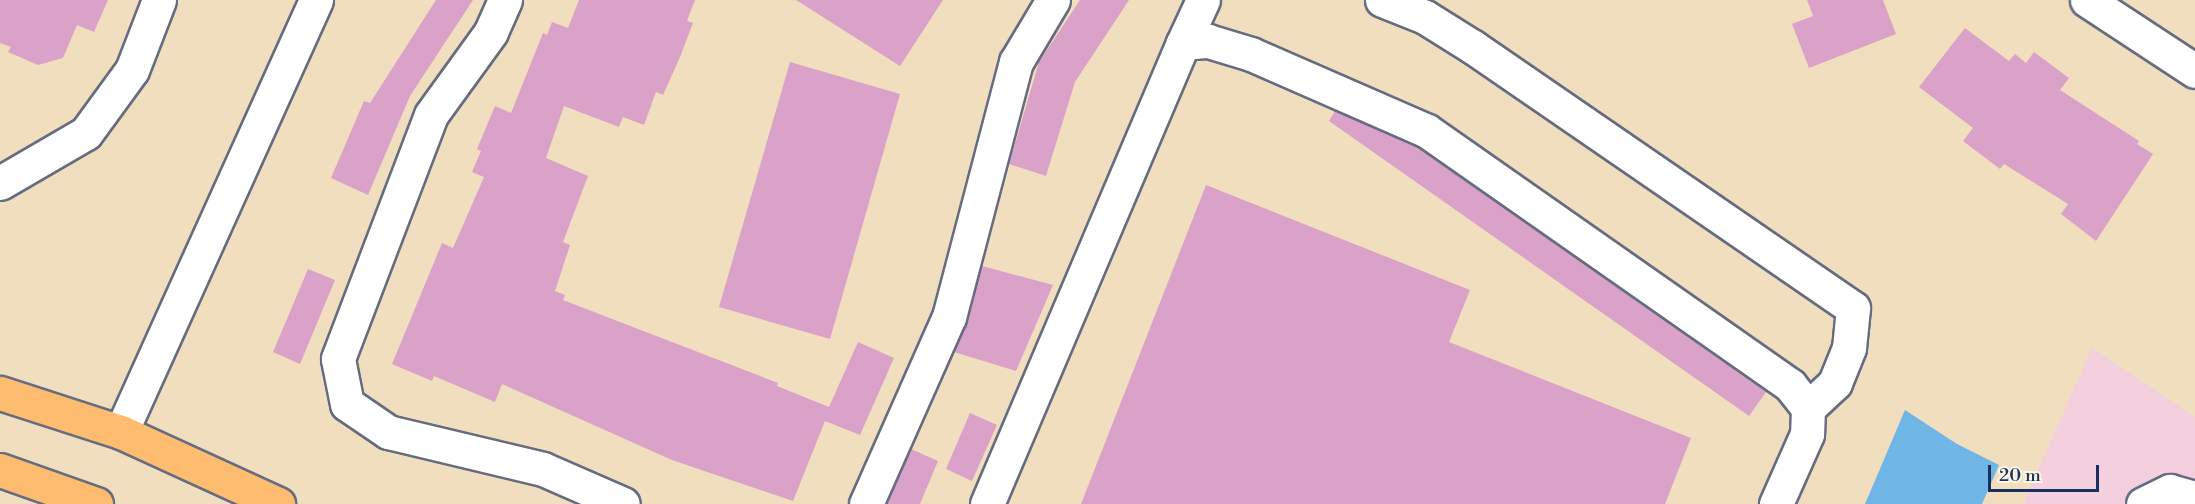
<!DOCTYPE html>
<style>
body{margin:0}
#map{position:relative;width:2195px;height:504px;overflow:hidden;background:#f1debe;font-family:"Libre Bodoni",serif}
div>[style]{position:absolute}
.built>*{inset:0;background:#f4cfdd}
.water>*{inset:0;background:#6fb5e5}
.building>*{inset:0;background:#daa2c8}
.roads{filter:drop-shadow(2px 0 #666c80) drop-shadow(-2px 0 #666c80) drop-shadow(0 2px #666c80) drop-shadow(0 -2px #666c80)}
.minor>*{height:33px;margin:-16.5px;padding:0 16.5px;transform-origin:16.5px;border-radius:16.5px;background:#fff}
.major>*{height:33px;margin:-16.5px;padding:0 16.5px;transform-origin:16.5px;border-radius:16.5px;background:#fdbc6f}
.highway>*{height:33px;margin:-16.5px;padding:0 16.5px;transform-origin:16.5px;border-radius:16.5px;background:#fdbc6f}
span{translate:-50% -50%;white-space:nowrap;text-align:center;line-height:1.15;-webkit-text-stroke:6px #fcf5e5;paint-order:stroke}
.scale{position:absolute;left:1988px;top:465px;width:111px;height:27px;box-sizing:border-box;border:3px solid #1b2f5e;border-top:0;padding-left:8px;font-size:18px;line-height:21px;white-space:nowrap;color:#1b2f5e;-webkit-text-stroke:4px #fcf5e5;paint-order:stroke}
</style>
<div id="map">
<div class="built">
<i style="clip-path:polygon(2092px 348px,2195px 417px,2195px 504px,2023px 504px)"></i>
</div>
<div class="water">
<i style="clip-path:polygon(1905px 410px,1957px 444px,1999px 465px,1982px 504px,1865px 504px)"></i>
</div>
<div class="building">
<i style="clip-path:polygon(0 0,108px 0,94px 32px,77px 25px,63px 58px,38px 65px,8px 52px,11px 47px,0 43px)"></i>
<i style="clip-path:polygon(436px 0,473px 0,410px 96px,368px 195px,331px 178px,364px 101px,370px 103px)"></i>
<i style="clip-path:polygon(579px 0,695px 0,687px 21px,693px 23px,680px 57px,663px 95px,656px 92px,644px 125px,623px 117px,619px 127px,564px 106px,546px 158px,588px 176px,563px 242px,570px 245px,555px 291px,565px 295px,563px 300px,778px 383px,777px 386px,829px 407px,858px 342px,894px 358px,860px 435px,825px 421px,793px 501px,672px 460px,502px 384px,495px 402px,434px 376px,432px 381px,392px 364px,442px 243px,453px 248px,484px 177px,472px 172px,481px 151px,477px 149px,495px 106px,511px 113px,543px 33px,547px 35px,552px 22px,568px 28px)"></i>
<i style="clip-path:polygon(796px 0,943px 0,900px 66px)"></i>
<i style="clip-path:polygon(1080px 0,1129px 0,1075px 82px,1046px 176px,1009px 164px,1039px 62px)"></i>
<i style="clip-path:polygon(1807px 0,1883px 0,1896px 34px,1809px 68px,1792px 24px,1813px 16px)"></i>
<i style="clip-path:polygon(1965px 28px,2009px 61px,2015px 54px,2026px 63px,2034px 52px,2069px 78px,2060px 90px,2139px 141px,2137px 144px,2153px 154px,2096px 241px,2061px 214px,2068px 204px,2004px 164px,2000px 169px,1963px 141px,1973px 128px,1919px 87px)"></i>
<i style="clip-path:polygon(790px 62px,900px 94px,830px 339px,719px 307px)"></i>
<i style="clip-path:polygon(1335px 111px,1417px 147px,1766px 392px,1749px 416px,1329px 121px)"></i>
<i style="clip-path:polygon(1206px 185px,1470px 290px,1449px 342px,1691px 438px,1665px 504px,1081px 504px)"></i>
<i style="clip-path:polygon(982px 266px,1053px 285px,1016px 371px,954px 352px,967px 322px)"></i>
<i style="clip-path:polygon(308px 269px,335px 280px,300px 364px,273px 352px)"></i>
<i style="clip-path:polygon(970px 413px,997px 425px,972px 481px,946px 469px)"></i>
<i style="clip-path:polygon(911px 449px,938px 461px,920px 504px,887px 504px)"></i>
</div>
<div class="roads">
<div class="minor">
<i style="left:505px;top:0;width:35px;rotate:114deg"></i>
<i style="left:491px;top:32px;width:102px;rotate:125.9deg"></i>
<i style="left:431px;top:115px;width:261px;rotate:110.9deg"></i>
<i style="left:338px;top:359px;width:46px;rotate:78.7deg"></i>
<i style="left:347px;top:404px;width:50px;rotate:34.3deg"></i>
<i style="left:388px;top:432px;width:159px;rotate:13.4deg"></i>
<i style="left:543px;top:469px;width:87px;rotate:23.6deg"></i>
<i style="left:1382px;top:0;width:46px;rotate:21.6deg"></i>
<i style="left:1425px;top:17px;width:57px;rotate:32deg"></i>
<i style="left:1473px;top:47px;width:461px;rotate:34.5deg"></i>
<i style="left:1853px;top:308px;width:40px;rotate:95.7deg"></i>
<i style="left:1849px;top:348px;width:38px;rotate:112deg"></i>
<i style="left:1835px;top:383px;width:37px;rotate:137deg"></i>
<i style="left:2087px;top:0;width:129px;rotate:33.3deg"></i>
<i style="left:1183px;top:43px;width:47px;rotate:-65.1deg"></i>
<i style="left:0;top:183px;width:99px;rotate:-30.2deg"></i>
<i style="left:86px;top:133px;width:78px;rotate:-53.9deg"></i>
<i style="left:132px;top:70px;width:75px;rotate:-68.9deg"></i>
<i style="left:121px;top:432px;width:474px;rotate:-65.7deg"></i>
<i style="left:866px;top:504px;width:205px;rotate:-66.1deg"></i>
<i style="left:949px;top:317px;width:264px;rotate:-75.3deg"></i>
<i style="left:1016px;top:62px;width:72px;rotate:-59.2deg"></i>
<i style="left:987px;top:504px;width:501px;rotate:-66.97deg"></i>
<i style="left:1183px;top:43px;width:25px;rotate:-5deg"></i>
<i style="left:1208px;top:41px;width:45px;rotate:16.8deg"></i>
<i style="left:1251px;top:54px;width:192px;rotate:23.6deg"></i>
<i style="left:1427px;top:131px;width:443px;rotate:35deg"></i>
<i style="left:1790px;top:385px;width:29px;rotate:52deg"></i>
<i style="left:1808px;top:408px;width:26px;rotate:92deg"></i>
<i style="left:1807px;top:434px;width:77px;rotate:113.9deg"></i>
<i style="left:2143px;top:504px;width:30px;rotate:-26deg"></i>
<i style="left:2170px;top:491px;width:26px;rotate:16deg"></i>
</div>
<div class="major">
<i style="left:0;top:393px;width:127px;rotate:17.9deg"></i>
<i style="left:121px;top:432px;width:173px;rotate:24.6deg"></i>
</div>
<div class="highway">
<i style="left:0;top:470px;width:102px;rotate:19.5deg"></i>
</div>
</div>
<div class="scale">20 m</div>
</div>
